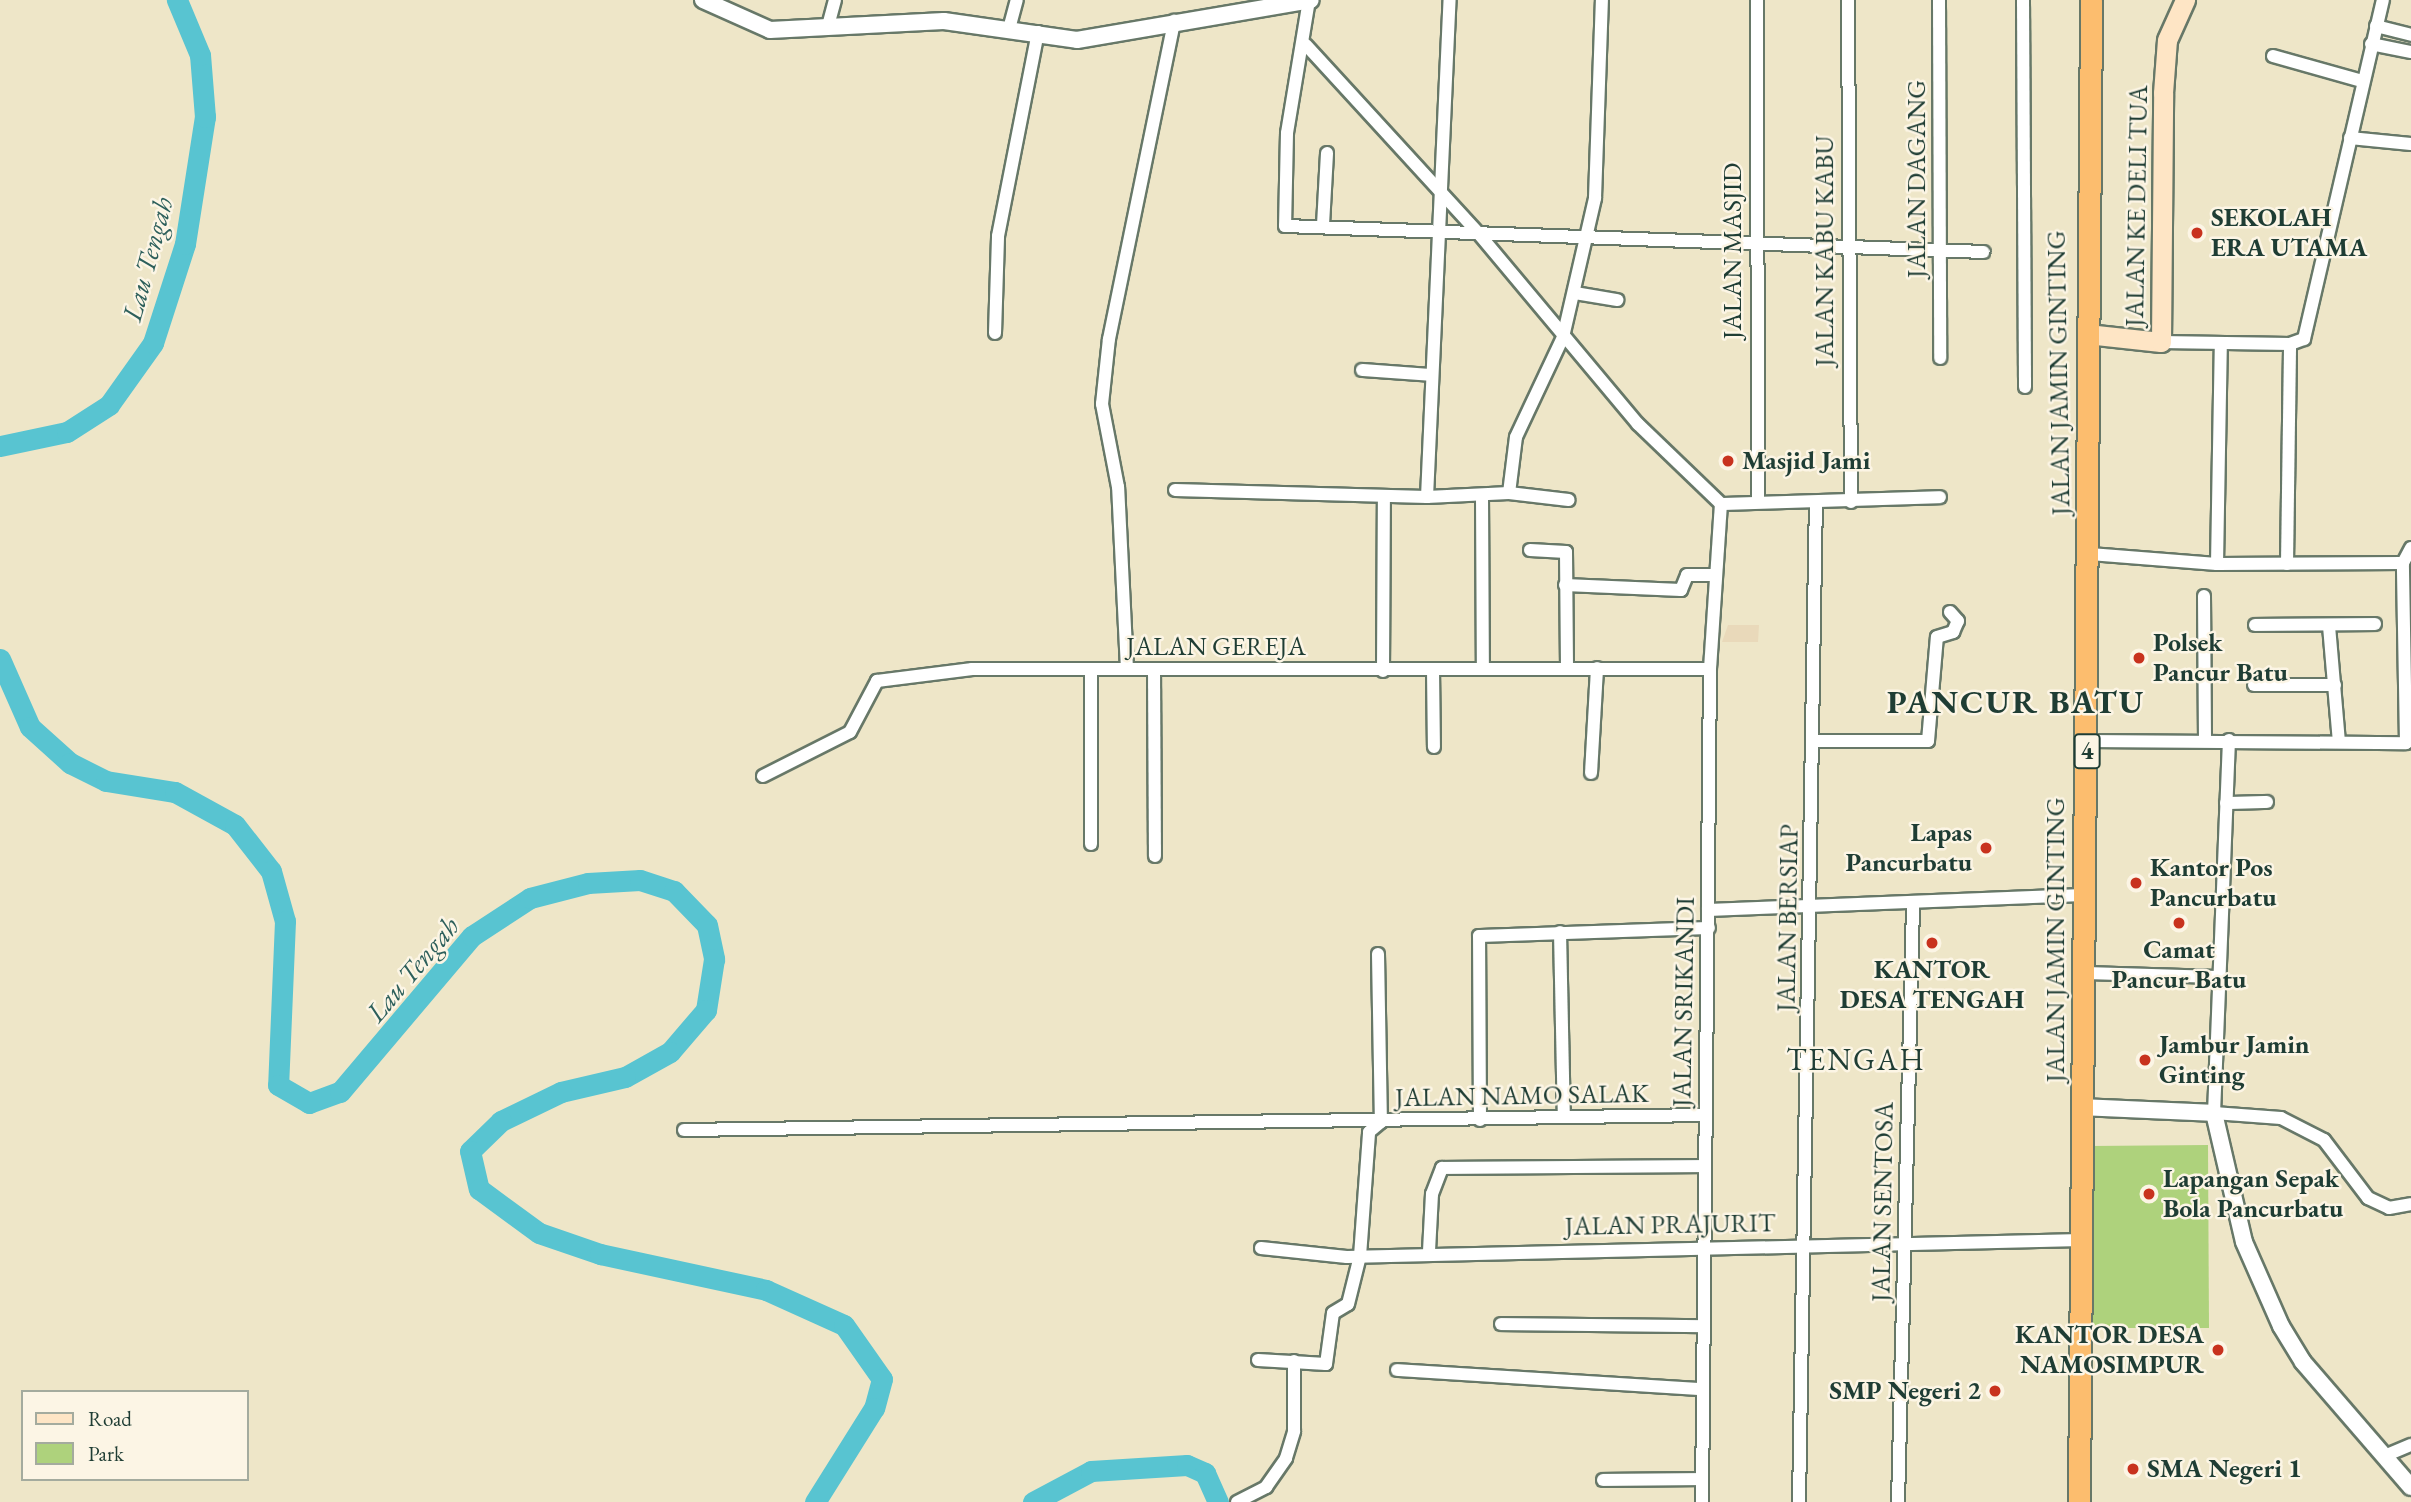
<!DOCTYPE html>
<style>
body{margin:0}
#map{position:relative;width:2411px;height:1502px;overflow:hidden;background:#eee6c8;font-family:"EB Garamond",serif}
div>[style]{position:absolute}
.built>*{inset:0;background:#e9d9ba}
.green>*{inset:0;background:#aed27c}
.river>*{height:21px;margin:-10.5px;padding:0 10.5px;transform-origin:10.5px;border-radius:10.5px;background:#58c4d1}
.roads{filter:drop-shadow(2px 0 #677868) drop-shadow(-2px 0 #677868) drop-shadow(0 2px #677868) drop-shadow(0 -2px #677868)}
.minor>*{height:12px;margin:-6px;padding:0 6px;transform-origin:6px;border-radius:6px;background:#fff}
.tertiary>*{height:16px;margin:-8px;padding:0 8px;transform-origin:8px;border-radius:8px;background:#fff}
.secondary>*{height:19px;margin:-9.5px;padding:0 9.5px;transform-origin:9.5px;border-radius:9.5px;background:#fee5c5}
.trunk>*{height:21px;margin:-10.5px;padding:0 10.5px;transform-origin:10.5px;border-radius:10.5px;background:#fcbd6e}
.dots>*{width:19px;height:19px;translate:-50% -50%;box-sizing:border-box;border:4px solid #fcf5e5;border-radius:50%}
span{translate:-50% -50%;white-space:nowrap;text-align:center;line-height:1.15;-webkit-text-stroke:5px #fcf5e5;paint-order:stroke}
.shield-label span{padding:2px 5px;background:#fcf5e5;border:2px solid;border-radius:5px;-webkit-text-stroke-width:0}
.shield-label{font-size:24px;color:#1f3d34;font-weight:700}
.street-label{font-size:26px;color:#1f3d34}
.poi-label{font-size:26px;color:#1f3d34;font-weight:700}
.left{translate:0 -50%;text-align:left}
.right{translate:-100% -50%;text-align:right}
.water-label{font-size:28px;color:#2d5f5b;font-style:italic}
.quarter-label{font-size:30px;color:#1f3d34;letter-spacing:2px}
.district-label{font-size:33px;color:#1f3d34;font-weight:700;letter-spacing:2px}
.legend{position:absolute;left:21px;top:1390px;width:228px;height:91px;box-sizing:border-box;background:#fcf5e5;border:2px solid #a4ab9e;margin:0;padding:9px 12px;list-style:none;font-size:21px;color:#1f3d34}
.legend li{display:flex;align-items:center;gap:14px;height:35px}
.legend b{width:35px;border:2px solid #a4ab9e}
</style>
<div id="map">
<div class="built">
<i style="clip-path:polygon(1728px 625px,1759px 625px,1758px 642px,1722px 642px)"></i>
</div>
<div class="green">
<i style="clip-path:polygon(2208px 1145px,2209px 1328px,2090px 1328px,2090px 1146px)"></i>
</div>
<div class="river">
<i style="left:0;top:446px;width:68px;rotate:-11.8deg"></i>
<i style="left:67px;top:432px;width:50px;rotate:-32.7deg"></i>
<i style="left:109px;top:405px;width:76px;rotate:-54.6deg"></i>
<i style="left:153px;top:343px;width:104px;rotate:-72.1deg"></i>
<i style="left:185px;top:244px;width:129px;rotate:-81.1deg"></i>
<i style="left:205px;top:117px;width:62px;rotate:-94.6deg"></i>
<i style="left:200px;top:55px;width:60px;rotate:-112.7deg"></i>
<i style="left:0;top:659px;width:74px;rotate:66.2deg"></i>
<i style="left:30px;top:727px;width:54px;rotate:42deg"></i>
<i style="left:70px;top:763px;width:40px;rotate:26.6deg"></i>
<i style="left:106px;top:781px;width:70px;rotate:9.1deg"></i>
<i style="left:175px;top:792px;width:68px;rotate:28.8deg"></i>
<i style="left:235px;top:825px;width:58px;rotate:52deg"></i>
<i style="left:271px;top:871px;width:52px;rotate:74.4deg"></i>
<i style="left:285px;top:921px;width:164px;rotate:92.4deg"></i>
<i style="left:278px;top:1085px;width:36px;rotate:30deg"></i>
<i style="left:309px;top:1103px;width:33px;rotate:-20deg"></i>
<i style="left:340px;top:1092px;width:204px;rotate:-49.8deg"></i>
<i style="left:472px;top:936px;width:69px;rotate:-33.2deg"></i>
<i style="left:530px;top:898px;width:60px;rotate:-14.5deg"></i>
<i style="left:588px;top:883px;width:52px;rotate:-3.3deg"></i>
<i style="left:640px;top:880px;width:36px;rotate:18deg"></i>
<i style="left:674px;top:891px;width:47px;rotate:45.9deg"></i>
<i style="left:707px;top:925px;width:35px;rotate:78deg"></i>
<i style="left:714px;top:959px;width:52px;rotate:98.9deg"></i>
<i style="left:706px;top:1010px;width:55px;rotate:130.6deg"></i>
<i style="left:670px;top:1052px;width:51px;rotate:150.9deg"></i>
<i style="left:625px;top:1077px;width:66px;rotate:166.8deg"></i>
<i style="left:561px;top:1092px;width:67px;rotate:154.2deg"></i>
<i style="left:501px;top:1121px;width:43px;rotate:135.9deg"></i>
<i style="left:470px;top:1151px;width:39px;rotate:77deg"></i>
<i style="left:479px;top:1189px;width:74px;rotate:36.3deg"></i>
<i style="left:539px;top:1233px;width:65px;rotate:19deg"></i>
<i style="left:600px;top:1254px;width:170px;rotate:12.2deg"></i>
<i style="left:766px;top:1290px;width:85px;rotate:24.2deg"></i>
<i style="left:844px;top:1325px;width:66px;rotate:54.9deg"></i>
<i style="left:882px;top:1379px;width:30px;rotate:105deg"></i>
<i style="left:874px;top:1408px;width:111px;rotate:122.1deg"></i>
<i style="left:1033px;top:1502px;width:66px;rotate:-28.1deg"></i>
<i style="left:1091px;top:1471px;width:96px;rotate:-3.6deg"></i>
<i style="left:1187px;top:1465px;width:20px;rotate:24deg"></i>
<i style="left:1205px;top:1473px;width:32px;rotate:66deg"></i>
</div>
<div class="roads">
<div class="minor">
<i style="left:1309px;top:0;width:135px;rotate:99.4deg"></i>
<i style="left:1287px;top:133px;width:93px;rotate:91.2deg"></i>
<i style="left:1285px;top:226px;width:699px;rotate:2.13deg"></i>
<i style="left:1757px;top:0;width:502px;rotate:89.89deg"></i>
<i style="left:1848px;top:0;width:502px;rotate:89.66deg"></i>
<i style="left:1939px;top:0;width:358px;rotate:89.8deg"></i>
<i style="left:2023px;top:0;width:387px;rotate:89.7deg"></i>
<i style="left:828px;top:26px;width:27px;rotate:-75deg"></i>
<i style="left:2376px;top:26px;width:36px;rotate:14deg"></i>
<i style="left:1009px;top:29px;width:30px;rotate:-75deg"></i>
<i style="left:2371px;top:44px;width:41px;rotate:11.3deg"></i>
<i style="left:1306px;top:45px;width:256px;rotate:47.5deg"></i>
<i style="left:1479px;top:234px;width:248px;rotate:50.1deg"></i>
<i style="left:1638px;top:424px;width:115px;rotate:43.9deg"></i>
<i style="left:1721px;top:504px;width:219px;rotate:-1.8deg"></i>
<i style="left:2273px;top:56px;width:92px;rotate:15.7deg"></i>
<i style="left:2350px;top:138px;width:61px;rotate:5.6deg"></i>
<i style="left:1323px;top:225px;width:72px;rotate:-86.8deg"></i>
<i style="left:1575px;top:293px;width:43px;rotate:9.5deg"></i>
<i style="left:995px;top:333px;width:97px;rotate:-88.2deg"></i>
<i style="left:998px;top:236px;width:208px;rotate:-78.9deg"></i>
<i style="left:2161px;top:342px;width:129px;rotate:0.9deg"></i>
<i style="left:2290px;top:344px;width:15px;rotate:-20deg"></i>
<i style="left:2304px;top:339px;width:348px;rotate:-76.9deg"></i>
<i style="left:1362px;top:370px;width:69px;rotate:4.1deg"></i>
<i style="left:1175px;top:490px;width:252px;rotate:1.6deg"></i>
<i style="left:1427px;top:497px;width:82px;rotate:-2.8deg"></i>
<i style="left:1509px;top:493px;width:60px;rotate:6.7deg"></i>
<i style="left:1509px;top:493px;width:56px;rotate:-82.9deg"></i>
<i style="left:1516px;top:437px;width:110px;rotate:-64.8deg"></i>
<i style="left:1563px;top:337px;width:143px;rotate:-77deg"></i>
<i style="left:1595px;top:198px;width:198px;rotate:-88deg"></i>
<i style="left:1482px;top:496px;width:173px;rotate:89.7deg"></i>
<i style="left:1427px;top:497px;width:498px;rotate:-87.4deg"></i>
<i style="left:1530px;top:550px;width:36px;rotate:3deg"></i>
<i style="left:1566px;top:552px;width:116px;rotate:89.5deg"></i>
<i style="left:2090px;top:554px;width:127px;rotate:4.5deg"></i>
<i style="left:2217px;top:564px;width:186px;rotate:-0.3deg"></i>
<i style="left:2217px;top:564px;width:220px;rotate:-89deg"></i>
<i style="left:2287px;top:564px;width:220px;rotate:-89.2deg"></i>
<i style="left:1565px;top:585px;width:116px;rotate:2.5deg"></i>
<i style="left:1681px;top:590px;width:16px;rotate:-68deg"></i>
<i style="left:1687px;top:575px;width:29px"></i>
<i style="left:2204px;top:596px;width:143px;rotate:89.6deg"></i>
<i style="left:2255px;top:625px;width:120px;rotate:-0.5deg"></i>
<i style="left:2329px;top:626px;width:116px;rotate:85.1deg"></i>
<i style="left:1127px;top:669px;width:182px;rotate:-92.8deg"></i>
<i style="left:1118px;top:487px;width:85px;rotate:-100.9deg"></i>
<i style="left:1102px;top:404px;width:65px;rotate:-83.9deg"></i>
<i style="left:1109px;top:339px;width:325px;rotate:-78.4deg"></i>
<i style="left:1154px;top:670px;width:186px;rotate:89.7deg"></i>
<i style="left:1433px;top:670px;width:77px;rotate:89.3deg"></i>
<i style="left:1383px;top:671px;width:175px;rotate:-89.7deg"></i>
<i style="left:2254px;top:685px;width:81px"></i>
<i style="left:2229px;top:740px;width:373px;rotate:92.3deg"></i>
<i style="left:2214px;top:1113px;width:67px;rotate:4.3deg"></i>
<i style="left:2281px;top:1118px;width:48px;rotate:27.1deg"></i>
<i style="left:2324px;top:1140px;width:73px;rotate:52.8deg"></i>
<i style="left:2368px;top:1198px;width:23px;rotate:25deg"></i>
<i style="left:2389px;top:1208px;width:22px;rotate:-10deg"></i>
<i style="left:1815px;top:741px;width:113px"></i>
<i style="left:1928px;top:741px;width:104px;rotate:-85.1deg"></i>
<i style="left:1937px;top:637px;width:17px;rotate:-17deg"></i>
<i style="left:1953px;top:632px;width:12px;rotate:-66deg"></i>
<i style="left:1958px;top:621px;width:12px;rotate:-132deg"></i>
<i style="left:2088px;top:741px;width:318px;rotate:0.4deg"></i>
<i style="left:2406px;top:743px;width:180px;rotate:-91deg"></i>
<i style="left:2403px;top:563px;width:17px;rotate:-62deg"></i>
<i style="left:1591px;top:773px;width:105px;rotate:-86.7deg"></i>
<i style="left:763px;top:776px;width:97px;rotate:-26.8deg"></i>
<i style="left:850px;top:732px;width:58px;rotate:-62.1deg"></i>
<i style="left:877px;top:681px;width:96px;rotate:-7.2deg"></i>
<i style="left:972px;top:669px;width:738px"></i>
<i style="left:2226px;top:803px;width:41px;rotate:-1.4deg"></i>
<i style="left:1091px;top:844px;width:174px;rotate:-90deg"></i>
<i style="left:1708px;top:910px;width:375px;rotate:-2.3deg"></i>
<i style="left:1560px;top:932px;width:184px;rotate:88.8deg"></i>
<i style="left:1378px;top:954px;width:168px;rotate:89deg"></i>
<i style="left:2084px;top:973px;width:135px;rotate:1.7deg"></i>
<i style="left:1480px;top:1120px;width:184px;rotate:-90.3deg"></i>
<i style="left:1479px;top:936px;width:230px;rotate:-2deg"></i>
<i style="left:684px;top:1130px;width:1021px;rotate:-0.84deg"></i>
<i style="left:1261px;top:1248px;width:86px;rotate:6deg"></i>
<i style="left:1347px;top:1257px;width:735px;rotate:-1.32deg"></i>
<i style="left:1429px;top:1251px;width:57px;rotate:-87deg"></i>
<i style="left:1432px;top:1194px;width:28px;rotate:-69deg"></i>
<i style="left:1442px;top:1168px;width:263px;rotate:-0.4deg"></i>
<i style="left:1501px;top:1324px;width:201px;rotate:0.6deg"></i>
<i style="left:1258px;top:1360px;width:68px;rotate:3.4deg"></i>
<i style="left:1326px;top:1364px;width:51px;rotate:-82.2deg"></i>
<i style="left:1333px;top:1313px;width:17px;rotate:-31deg"></i>
<i style="left:1348px;top:1304px;width:49px;rotate:-76deg"></i>
<i style="left:1360px;top:1256px;width:124px;rotate:-85.8deg"></i>
<i style="left:1369px;top:1132px;width:16px;rotate:-40deg"></i>
<i style="left:1397px;top:1370px;width:304px;rotate:3.6deg"></i>
<i style="left:2387px;top:1455px;width:26px;rotate:-23deg"></i>
<i style="left:1603px;top:1480px;width:98px;rotate:-0.6deg"></i>
<i style="left:1237px;top:1502px;width:33px;rotate:-27deg"></i>
<i style="left:1266px;top:1487px;width:35px;rotate:-55deg"></i>
<i style="left:1286px;top:1458px;width:28px;rotate:-73deg"></i>
<i style="left:1294px;top:1431px;width:70px;rotate:-90deg"></i>
<i style="left:1702px;top:1502px;width:833px;rotate:-89.45deg"></i>
<i style="left:1710px;top:669px;width:165px;rotate:-86.2deg"></i>
<i style="left:1799px;top:1502px;width:999px;rotate:-89.03deg"></i>
<i style="left:1898px;top:1502px;width:598px;rotate:-88.56deg"></i>
</div>
<div class="tertiary">
<i style="left:703px;top:0;width:73px;rotate:24.1deg"></i>
<i style="left:770px;top:30px;width:174px;rotate:-3deg"></i>
<i style="left:944px;top:21px;width:134px;rotate:8.1deg"></i>
<i style="left:1077px;top:40px;width:237px;rotate:-9.7deg"></i>
<i style="left:2082px;top:1107px;width:132px;rotate:2.6deg"></i>
<i style="left:2214px;top:1113px;width:132px;rotate:76.9deg"></i>
<i style="left:2244px;top:1242px;width:92px;rotate:66.2deg"></i>
<i style="left:2281px;top:1326px;width:42px;rotate:58.6deg"></i>
<i style="left:2303px;top:1362px;width:165px;rotate:49.2deg"></i>
</div>
<div class="secondary">
<i style="left:2087px;top:334px;width:74px;rotate:6.2deg"></i>
<i style="left:2161px;top:342px;width:249px;rotate:-89.5deg"></i>
<i style="left:2163px;top:93px;width:53px;rotate:-85.7deg"></i>
<i style="left:2167px;top:40px;width:44px;rotate:-65.8deg"></i>
</div>
<div class="trunk">
<i style="left:2079px;top:1502px;width:1502px;rotate:-89.54deg"></i>
</div>
</div>
<div class="dots">
<i style="left:2197px;top:233px;background:#c8321e"></i>
<i style="left:1728px;top:461px;background:#c8321e"></i>
<i style="left:2139px;top:658px;background:#c8321e"></i>
<i style="left:1986px;top:848px;background:#c8321e"></i>
<i style="left:2136px;top:883px;background:#c8321e"></i>
<i style="left:2179px;top:923px;background:#c8321e"></i>
<i style="left:1932px;top:943px;background:#c8321e"></i>
<i style="left:2145px;top:1060px;background:#c8321e"></i>
<i style="left:2149px;top:1194px;background:#c8321e"></i>
<i style="left:2218px;top:1350px;background:#c8321e"></i>
<i style="left:1995px;top:1391px;background:#c8321e"></i>
<i style="left:2133px;top:1469px;background:#c8321e"></i>
</div>
<div class="shield-label">
<span style="left:2087px;top:751px">4</span>
</div>
<div class="street-label">
<span style="left:1917px;top:179px;rotate:-90deg">JALAN DAGANG</span>
<span style="left:2137px;top:206px;rotate:-89deg">JALAN KE DELI TUA</span>
<span style="left:1733px;top:251px;rotate:-90deg">JALAN MASJID</span>
<span style="left:1825px;top:251px;rotate:-90deg">JALAN KABU KABU</span>
<span style="left:2059px;top:373px;rotate:-91deg">JALAN JAMIN GINTING</span>
<span style="left:1216px;top:647px">JALAN GEREJA</span>
<span style="left:1788px;top:918px;rotate:-89deg">JALAN BERSIAP</span>
<span style="left:2056px;top:940px;rotate:-90deg">JALAN JAMIN GINTING</span>
<span style="left:1684px;top:1002px;rotate:-89deg">JALAN SRIKANDI</span>
<span style="left:1522px;top:1096px;rotate:-1deg">JALAN NAMO SALAK</span>
<span style="left:1883px;top:1202px;rotate:-89deg">JALAN SENTOSA</span>
<span style="left:1670px;top:1225px;rotate:-1deg">JALAN PRAJURIT</span>
</div>
<div class="poi-label">
<span class="left" style="left:2211px;top:233px">SEKOLAH<br>ERA UTAMA</span>
<span class="left" style="left:1742px;top:461px">Masjid Jami</span>
<span class="left" style="left:2153px;top:658px">Polsek<br>Pancur Batu</span>
<span class="right" style="left:1972px;top:848px">Lapas<br>Pancurbatu</span>
<span class="left" style="left:2150px;top:883px">Kantor Pos<br>Pancurbatu</span>
<span style="left:2179px;top:965px">Camat<br>Pancur Batu</span>
<span style="left:1932px;top:985px">KANTOR<br>DESA TENGAH</span>
<span class="left" style="left:2159px;top:1060px">Jambur Jamin<br>Ginting</span>
<span class="left" style="left:2163px;top:1194px">Lapangan Sepak<br>Bola Pancurbatu</span>
<span class="right" style="left:2204px;top:1350px">KANTOR DESA<br>NAMOSIMPUR</span>
<span class="right" style="left:1981px;top:1391px">SMP Negeri 2</span>
<span class="left" style="left:2147px;top:1469px">SMA Negeri 1</span>
</div>
<div class="water-label">
<span style="left:147px;top:259px;rotate:-75deg">Lau Tengah</span>
<span style="left:412px;top:969px;rotate:-50deg">Lau Tengah</span>
</div>
<div class="quarter-label">
<span style="left:1856px;top:1060px">TENGAH</span>
</div>
<div class="district-label">
<span style="left:2016px;top:702px">PANCUR BATU</span>
</div>
<ul class="legend">
<li><b style="height:9px;background:#fee5c5"></b>Road</li>
<li><b style="height:19px;background:#aed27c"></b>Park</li>
</ul>
</div>
